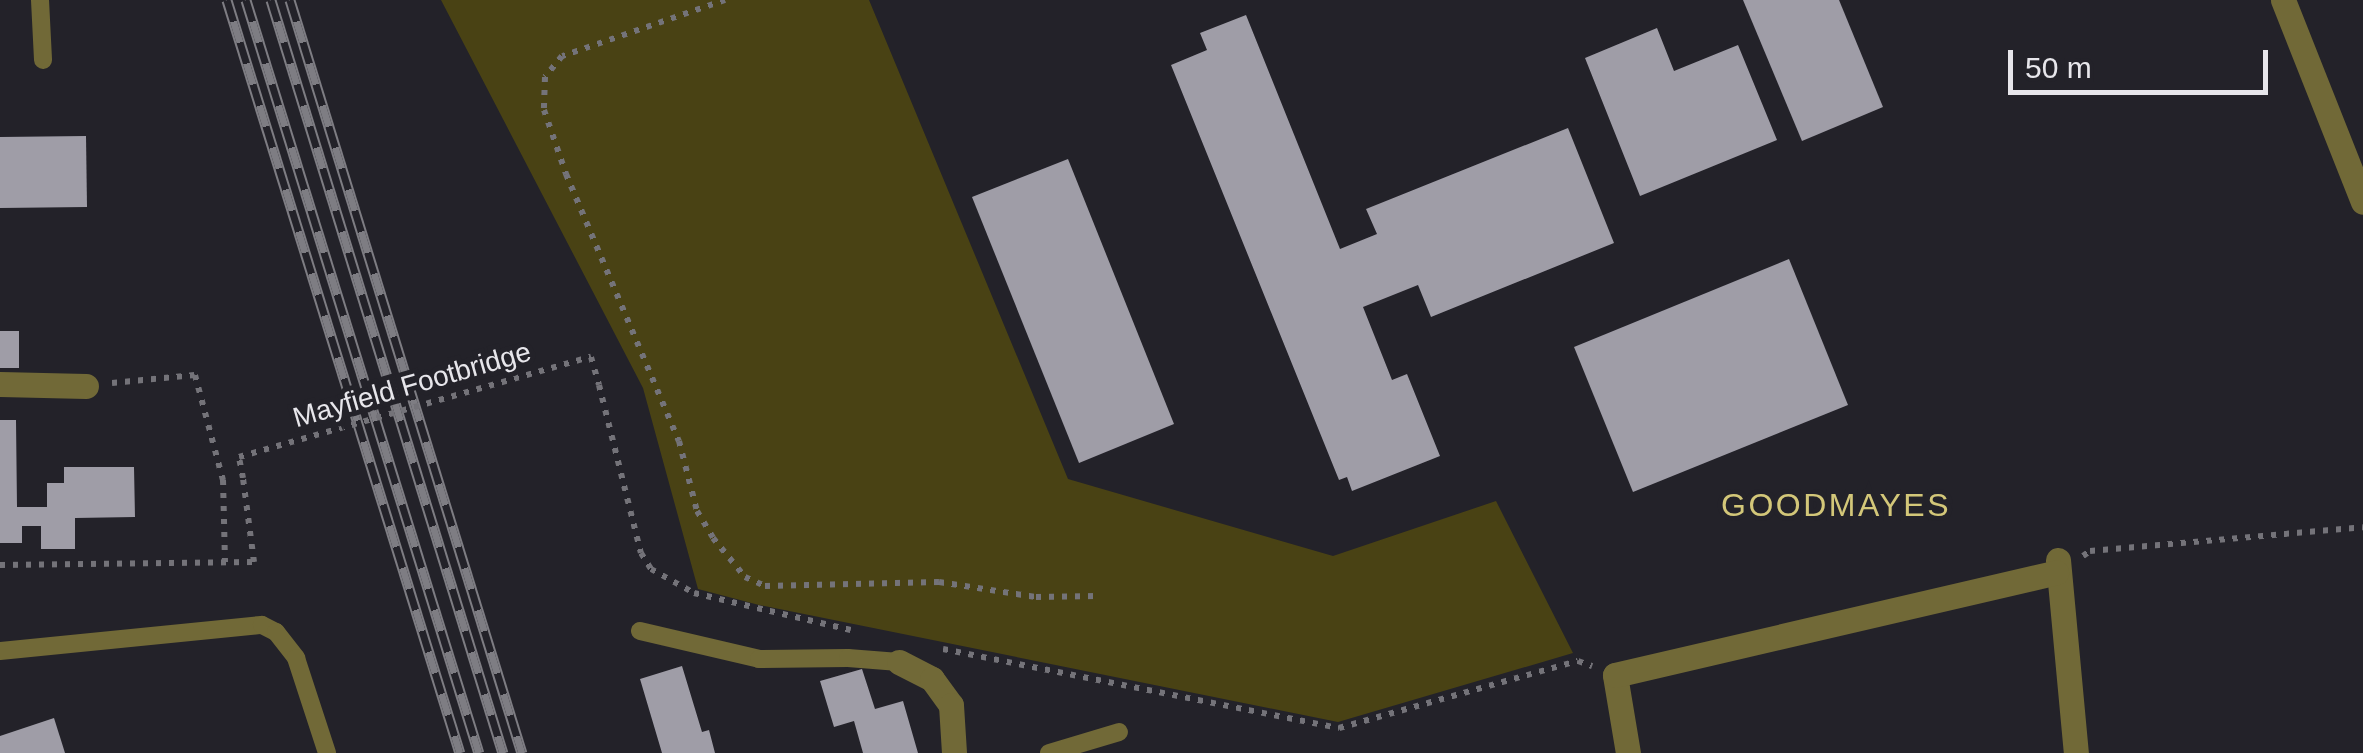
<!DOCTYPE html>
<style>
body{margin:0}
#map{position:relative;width:2363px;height:753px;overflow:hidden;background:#232229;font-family:Helvetica,sans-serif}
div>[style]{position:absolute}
.green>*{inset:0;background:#494214}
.building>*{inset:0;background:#9f9da7}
.path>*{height:6px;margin-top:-3px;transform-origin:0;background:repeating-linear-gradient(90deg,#747379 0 5px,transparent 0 13px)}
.service>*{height:18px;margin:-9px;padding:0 9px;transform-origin:9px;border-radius:9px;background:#716937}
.minor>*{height:25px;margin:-12.5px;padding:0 12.5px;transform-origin:12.5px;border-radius:12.5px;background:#716937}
.tertiary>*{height:25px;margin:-12.5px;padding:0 12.5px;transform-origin:12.5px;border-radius:12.5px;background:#716937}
.rail>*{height:11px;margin-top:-5.5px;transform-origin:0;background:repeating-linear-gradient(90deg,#232229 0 22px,#7e7d83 0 44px);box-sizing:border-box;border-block:2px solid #7e7d83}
.path-bridge>*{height:6px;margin-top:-3px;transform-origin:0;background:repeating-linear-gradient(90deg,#747379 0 5px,transparent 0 13px)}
span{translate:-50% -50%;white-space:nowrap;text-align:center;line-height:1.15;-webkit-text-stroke:10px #232229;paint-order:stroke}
.street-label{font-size:28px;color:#e7e6eb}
.quarter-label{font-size:32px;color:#d3c779;letter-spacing:2.5px}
.scale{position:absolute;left:2008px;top:50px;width:260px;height:45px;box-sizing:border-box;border:5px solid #e7e6eb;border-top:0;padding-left:12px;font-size:30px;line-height:35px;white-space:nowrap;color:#e7e6eb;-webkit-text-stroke:8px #232229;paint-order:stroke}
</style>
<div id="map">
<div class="green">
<i style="clip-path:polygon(441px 0,869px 0,1068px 479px,1333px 556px,1496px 501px,1573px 653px,1338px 722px,759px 605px,698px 589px,643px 388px)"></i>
</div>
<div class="building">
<i style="clip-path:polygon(1743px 0,1839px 0,1883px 107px,1802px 141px)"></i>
<i style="clip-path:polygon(1246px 15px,1340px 249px,1377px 234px,1366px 209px,1568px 128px,1614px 243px,1431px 317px,1418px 285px,1363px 307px,1392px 380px,1407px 374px,1440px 456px,1352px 491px,1347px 477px,1339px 480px,1171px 65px,1207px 50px,1200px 33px)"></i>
<i style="clip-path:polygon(1657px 28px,1674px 71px,1738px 45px,1777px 140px,1640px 196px,1585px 58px)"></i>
<i style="clip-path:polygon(86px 136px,87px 207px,0 208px,0 137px)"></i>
<i style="clip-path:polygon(1068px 159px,1174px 424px,1079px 463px,972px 197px)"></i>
<i style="clip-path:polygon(1789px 259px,1848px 405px,1633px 492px,1574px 347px)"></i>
<i style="clip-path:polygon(0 331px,19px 331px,19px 368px,0 368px)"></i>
<i style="clip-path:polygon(0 420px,16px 420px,17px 507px,47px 507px,47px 483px,64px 483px,64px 467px,134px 467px,135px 517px,75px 518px,75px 549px,41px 549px,41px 526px,22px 526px,22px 543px,0 543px)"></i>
<i style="clip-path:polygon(682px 666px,702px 732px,709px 730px,715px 753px,662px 753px,640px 679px)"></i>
<i style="clip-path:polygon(862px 669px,875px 709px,903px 701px,918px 753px,863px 753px,854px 721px,834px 727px,820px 681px)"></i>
<i style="clip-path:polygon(54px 718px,65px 753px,0 753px,0 736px)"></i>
</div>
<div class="path">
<i style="left:725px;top:0;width:172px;rotate:161deg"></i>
<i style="left:562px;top:56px;width:27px;rotate:129deg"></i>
<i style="left:545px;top:77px;width:33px;rotate:92deg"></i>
<i style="left:544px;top:110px;width:68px;rotate:71deg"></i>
<i style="left:566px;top:174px;width:290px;rotate:67.1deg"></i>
<i style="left:679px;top:441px;width:72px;rotate:75.6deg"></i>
<i style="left:697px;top:511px;width:31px;rotate:59deg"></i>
<i style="left:713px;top:538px;width:50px;rotate:50.6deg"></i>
<i style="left:745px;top:577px;width:22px;rotate:24deg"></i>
<i style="left:765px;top:586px;width:174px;rotate:-1.3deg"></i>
<i style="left:939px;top:582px;width:98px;rotate:8.8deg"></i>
<i style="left:1036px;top:597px;width:61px;rotate:-0.9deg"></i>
<i style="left:112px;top:383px;width:83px;rotate:-5.5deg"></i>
<i style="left:195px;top:375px;width:109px;rotate:75.1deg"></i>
<i style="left:223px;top:480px;width:82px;rotate:88.6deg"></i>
<i style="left:599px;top:385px;width:173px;rotate:76deg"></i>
<i style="left:641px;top:553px;width:19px;rotate:58deg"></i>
<i style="left:651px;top:569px;width:49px;rotate:29.2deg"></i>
<i style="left:694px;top:593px;width:161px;rotate:13.3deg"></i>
<i style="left:2083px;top:556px;width:9px;rotate:-36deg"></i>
<i style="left:2090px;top:551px;width:274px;rotate:-5deg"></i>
<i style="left:0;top:565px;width:254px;rotate:-0.7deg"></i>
<i style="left:254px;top:562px;width:85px;rotate:-97.5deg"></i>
<i style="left:943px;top:649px;width:404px;rotate:11.3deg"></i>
<i style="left:1339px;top:728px;width:248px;rotate:-15.7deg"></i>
<i style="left:1578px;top:661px;width:15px;rotate:20deg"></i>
</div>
<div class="service">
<i style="left:40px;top:0;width:60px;rotate:87.1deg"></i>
<i style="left:640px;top:631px;width:122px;rotate:13.2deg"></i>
<i style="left:759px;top:659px;width:89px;rotate:-0.6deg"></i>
<i style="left:848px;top:658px;width:51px;rotate:4.5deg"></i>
<i style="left:0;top:651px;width:263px;rotate:-5.7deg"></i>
<i style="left:262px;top:625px;width:16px;rotate:27deg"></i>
<i style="left:276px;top:632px;width:33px;rotate:52deg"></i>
<i style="left:296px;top:658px;width:100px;rotate:71.9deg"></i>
<i style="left:1049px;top:753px;width:73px;rotate:-16.7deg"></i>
</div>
<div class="minor">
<i style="left:0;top:384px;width:86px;rotate:1.3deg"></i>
<i style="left:2058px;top:560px;width:194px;rotate:84.7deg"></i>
<i style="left:899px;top:662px;width:37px;rotate:27deg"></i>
<i style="left:932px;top:679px;width:32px;rotate:54deg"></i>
<i style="left:951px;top:705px;width:48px;rotate:86.4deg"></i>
<i style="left:1628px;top:753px;width:79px;rotate:-99.5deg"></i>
<i style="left:1615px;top:675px;width:453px;rotate:-13.1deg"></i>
</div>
<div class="tertiary">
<i style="left:2283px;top:0;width:217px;rotate:68.4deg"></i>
</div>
<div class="rail">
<i style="left:227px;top:0;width:788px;rotate:72.81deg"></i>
<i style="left:246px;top:0;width:788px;rotate:72.81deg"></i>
<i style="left:271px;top:0;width:788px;rotate:72.88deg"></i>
<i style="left:290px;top:0;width:788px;rotate:72.88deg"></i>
</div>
<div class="path-bridge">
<i style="left:243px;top:478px;width:21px;rotate:-101deg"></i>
<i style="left:239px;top:457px;width:366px;rotate:-15.9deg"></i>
<i style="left:591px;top:357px;width:29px;rotate:74deg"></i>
</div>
<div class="street-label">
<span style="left:412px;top:385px;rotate:-16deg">Mayfield Footbridge</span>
</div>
<div class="quarter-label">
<span style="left:1836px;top:505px">GOODMAYES</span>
</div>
<div class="scale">50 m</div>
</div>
